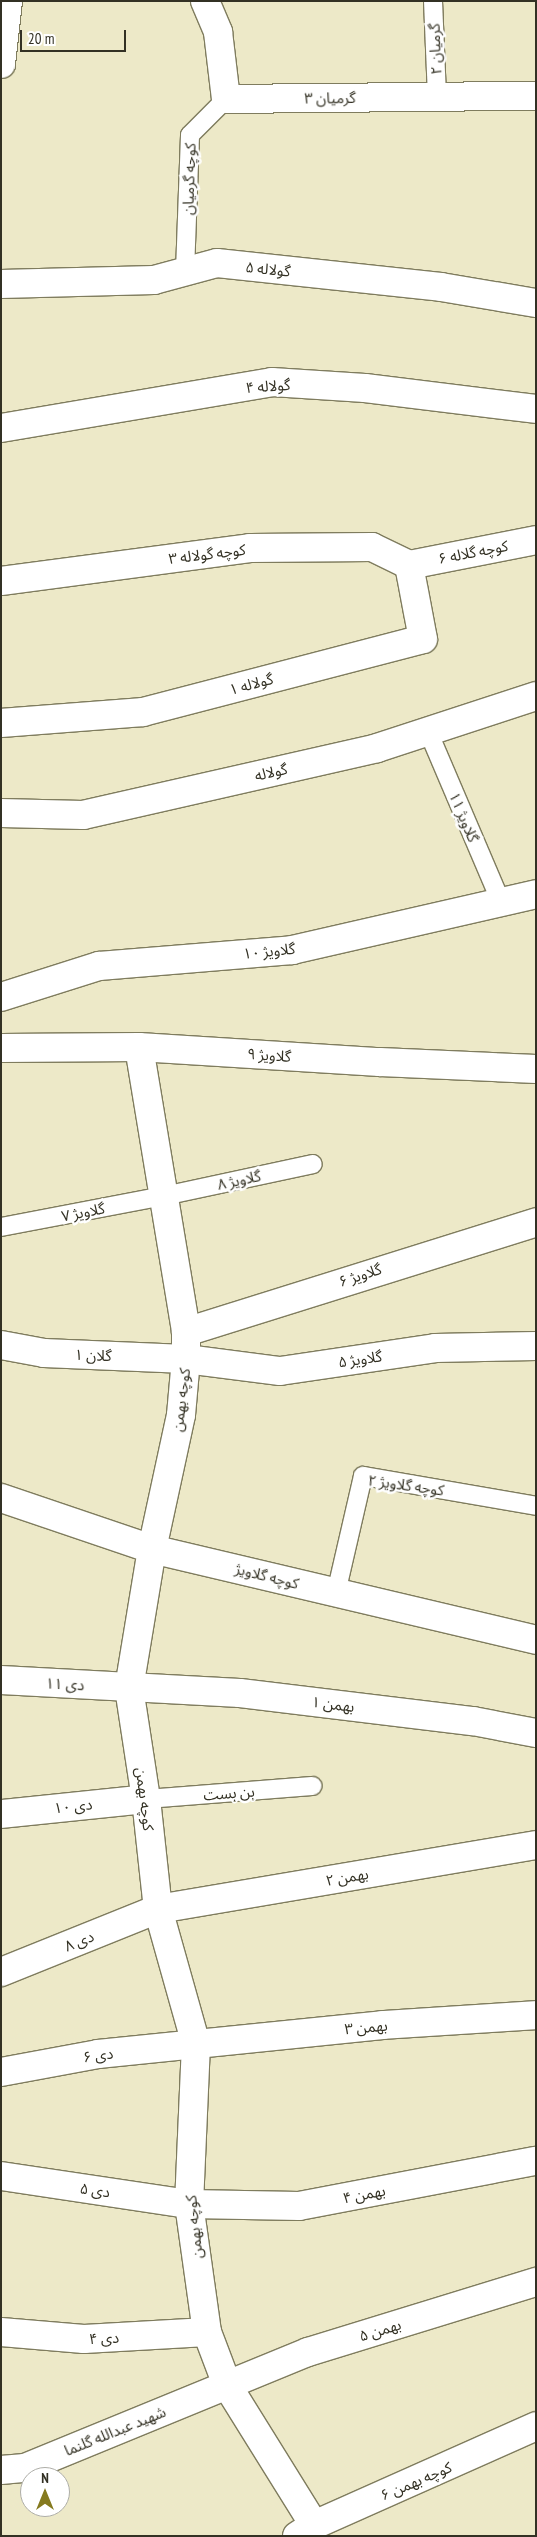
<!DOCTYPE html>
<meta charset="utf-8">
<style>
body{margin:0}
#map{position:relative;width:537px;height:2537px;overflow:hidden;background:#ede9c8;font-family:"PT Sans Narrow","Noto Sans Arabic",sans-serif}
div>[style]{position:absolute}
.roads{filter:drop-shadow(1px 0 #7f7c5e) drop-shadow(-1px 0 #7f7c5e) drop-shadow(0 1px #7f7c5e) drop-shadow(0 -1px #7f7c5e)}
.service>*{height:18px;margin:-9px;padding:0 9px;transform-origin:9px;border-radius:9px;background:#fff}
.minor>*{height:28px;margin:-14px;padding:0 14px;transform-origin:14px;border-radius:14px;background:#fff}
span{translate:-50% -50%;white-space:nowrap;text-align:center;line-height:1.15;-webkit-text-stroke:5px #fff;paint-order:stroke}
.street-label{font-size:15px;color:#333124}
.frame{position:absolute;inset:0;border:2px solid #333124;pointer-events:none}
.north{position:absolute;left:20px;top:2467px;width:50px;height:50px;box-sizing:border-box;background:#fff;border:1px solid #adada7;border-radius:50%;rotate:0deg;font-size:14px;font-weight:700;line-height:20px;text-align:center;color:#333124}
.north::after{content:'';display:block;margin:auto;width:18px;height:22px;background:#857a1f;clip-path:polygon(50% 0,100% 100%,50% 72%,0 100%)}
.scale{position:absolute;left:20px;top:30px;width:106px;height:22px;box-sizing:border-box;border:2px solid #333124;border-top:0;padding-left:6px;font-size:15px;line-height:18px;white-space:nowrap;color:#333124;-webkit-text-stroke:4px #fff;paint-order:stroke}
</style>
<div id="map">
<div class="roads">
<div class="service">
<i style="left:433px;top:1px;width:95px;rotate:87.6deg"></i>
<i style="left:185px;top:272px;width:137px;rotate:-87.9deg"></i>
<i style="left:190px;top:135px;width:51px;rotate:-45deg"></i>
<i style="left:428px;top:731px;width:186px;rotate:66.9deg"></i>
<i style="left:1px;top:1227px;width:166px;rotate:-10.8deg"></i>
<i style="left:164px;top:1196px;width:152px;rotate:-12.1deg"></i>
<i style="left:336px;top:1593px;width:120px;rotate:-77deg"></i>
<i style="left:363px;top:1476px;width:176px;rotate:9.8deg"></i>
<i style="left:146px;top:1799px;width:167px;rotate:-4.5deg"></i>
</div>
<div class="minor">
<i style="left:205px;top:1px;width:34px;rotate:67deg"></i>
<i style="left:218px;top:32px;width:67px;rotate:83.2deg"></i>
<i style="left:226px;top:99px;width:310px;rotate:-0.6deg"></i>
<i style="left:1px;top:64px;width:63px;rotate:-83.7deg"></i>
<i style="left:1px;top:284px;width:153px;rotate:-1.5deg"></i>
<i style="left:154px;top:280px;width:65px;rotate:-15.1deg"></i>
<i style="left:217px;top:263px;width:225px;rotate:6.1deg"></i>
<i style="left:441px;top:287px;width:96px;rotate:9.6deg"></i>
<i style="left:1px;top:428px;width:275px;rotate:-9.6deg"></i>
<i style="left:272px;top:382px;width:93px;rotate:3.7deg"></i>
<i style="left:365px;top:388px;width:172px;rotate:7deg"></i>
<i style="left:409px;top:565px;width:129px;rotate:-11.1deg"></i>
<i style="left:1px;top:581px;width:251px;rotate:-7.5deg"></i>
<i style="left:250px;top:548px;width:122px;rotate:-0.5deg"></i>
<i style="left:372px;top:547px;width:41px;rotate:25.9deg"></i>
<i style="left:1px;top:723px;width:142px;rotate:-4.4deg"></i>
<i style="left:143px;top:712px;width:289px;rotate:-14.6deg"></i>
<i style="left:423px;top:639px;width:75px;rotate:-100.7deg"></i>
<i style="left:1px;top:813px;width:82px;rotate:1.4deg"></i>
<i style="left:83px;top:815px;width:302px;rotate:-12.8deg"></i>
<i style="left:377px;top:748px;width:167px;rotate:-18.1deg"></i>
<i style="left:1px;top:997px;width:103px;rotate:-17.6deg"></i>
<i style="left:99px;top:966px;width:194px;rotate:-4.7deg"></i>
<i style="left:292px;top:950px;width:250px;rotate:-12.9deg"></i>
<i style="left:139px;top:1047px;width:289px;rotate:80.6deg"></i>
<i style="left:186px;top:1332px;width:27px;rotate:90deg"></i>
<i style="left:186px;top:1359px;width:56px;rotate:95.1deg"></i>
<i style="left:181px;top:1415px;width:137px;rotate:102.2deg"></i>
<i style="left:152px;top:1549px;width:141px;rotate:99.4deg"></i>
<i style="left:129px;top:1688px;width:112px;rotate:81.3deg"></i>
<i style="left:146px;top:1799px;width:111px;rotate:83.8deg"></i>
<i style="left:158px;top:1909px;width:140px;rotate:74.3deg"></i>
<i style="left:196px;top:2044px;width:160px;rotate:92.5deg"></i>
<i style="left:189px;top:2204px;width:129px;rotate:82deg"></i>
<i style="left:207px;top:2332px;width:57px;rotate:69.3deg"></i>
<i style="left:227px;top:2385px;width:165px;rotate:58.1deg"></i>
<i style="left:1px;top:1048px;width:138px;rotate:-0.4deg"></i>
<i style="left:139px;top:1047px;width:241px;rotate:3.6deg"></i>
<i style="left:380px;top:1062px;width:156px;rotate:2.6deg"></i>
<i style="left:186px;top:1332px;width:367px;rotate:-17.4deg"></i>
<i style="left:1px;top:1345px;width:44px;rotate:10.5deg"></i>
<i style="left:44px;top:1353px;width:142px;rotate:2.4deg"></i>
<i style="left:186px;top:1359px;width:95px;rotate:7.3deg"></i>
<i style="left:280px;top:1371px;width:157px;rotate:-8.4deg"></i>
<i style="left:435px;top:1348px;width:101px;rotate:-1.1deg"></i>
<i style="left:1px;top:1498px;width:159px;rotate:18.7deg"></i>
<i style="left:152px;top:1549px;width:395px;rotate:13.3deg"></i>
<i style="left:1px;top:1680px;width:239px;rotate:3.1deg"></i>
<i style="left:240px;top:1693px;width:235px;rotate:6.9deg"></i>
<i style="left:473px;top:1721px;width:64px;rotate:10.8deg"></i>
<i style="left:1px;top:1814px;width:146px;rotate:-5.9deg"></i>
<i style="left:1px;top:1972px;width:169px;rotate:-21.9deg"></i>
<i style="left:158px;top:1909px;width:383px;rotate:-9.6deg"></i>
<i style="left:1px;top:2072px;width:99px;rotate:-10.5deg"></i>
<i style="left:98px;top:2054px;width:286px;rotate:-5.8deg"></i>
<i style="left:383px;top:2025px;width:153px;rotate:-3.7deg"></i>
<i style="left:1px;top:2176px;width:190px;rotate:8.5deg"></i>
<i style="left:189px;top:2204px;width:110px;rotate:1deg"></i>
<i style="left:299px;top:2206px;width:241px;rotate:-10.8deg"></i>
<i style="left:1px;top:2332px;width:83px;rotate:4.8deg"></i>
<i style="left:84px;top:2339px;width:123px;rotate:-3.3deg"></i>
<i style="left:1px;top:2470px;width:24px;rotate:-5deg"></i>
<i style="left:25px;top:2468px;width:306px;rotate:-22.3deg"></i>
<i style="left:308px;top:2352px;width:239px;rotate:-17.1deg"></i>
<i style="left:297px;top:2536px;width:20px;rotate:-33deg"></i>
<i style="left:314px;top:2525px;width:243px;rotate:-24deg"></i>
</div>
</div>
<div class="street-label">
<span style="left:435px;top:49px;rotate:-92deg">گرمیان ۲</span>
<span style="left:330px;top:98px;rotate:-1deg">گرمیان ۳</span>
<span style="left:189px;top:179px;rotate:-88deg">کوچه گرمیان</span>
<span style="left:268px;top:269px;rotate:6deg">گولاله ۵</span>
<span style="left:268px;top:386px;rotate:-4deg">گولاله ۴</span>
<span style="left:473px;top:552px;rotate:-11deg">کوچه گلاله ۶</span>
<span style="left:207px;top:554px;rotate:-7deg">کوچه گولاله ۳</span>
<span style="left:251px;top:684px;rotate:-15deg">گولاله ۱</span>
<span style="left:271px;top:772px;rotate:-13deg">گولاله</span>
<span style="left:464px;top:817px;rotate:67deg">گلاویژ ۱۱</span>
<span style="left:269px;top:951px;rotate:-6deg">گلاویژ ۱۰</span>
<span style="left:269px;top:1055px;rotate:4deg">گلاویژ ۹</span>
<span style="left:239px;top:1180px;rotate:-12deg">گلاویژ ۸</span>
<span style="left:83px;top:1212px;rotate:-11deg">گلاویژ ۷</span>
<span style="left:360px;top:1275px;rotate:-18deg">گلاویژ ۶</span>
<span style="left:93px;top:1355px;rotate:2deg">گلان ۱</span>
<span style="left:360px;top:1359px;rotate:-8deg">گلاویژ ۵</span>
<span style="left:181px;top:1400px;rotate:-83deg">کوچه بهمن</span>
<span style="left:406px;top:1485px;rotate:8deg">کوچه گلاویژ ۲</span>
<span style="left:267px;top:1576px;rotate:14deg">کوچه گلاویژ</span>
<span style="left:65px;top:1684px;rotate:3deg">دی ۱۱</span>
<span style="left:333px;top:1704px;rotate:7deg">بهمن ۱</span>
<span style="left:229px;top:1793px;rotate:-4deg">بن بست</span>
<span style="left:145px;top:1799px;rotate:83deg">کوچه بهمن</span>
<span style="left:73px;top:1806px;rotate:-6deg">دی ۱۰</span>
<span style="left:347px;top:1877px;rotate:-10deg">بهمن ۲</span>
<span style="left:79px;top:1941px;rotate:-22deg">دی ۸</span>
<span style="left:366px;top:2027px;rotate:-5deg">بهمن ۳</span>
<span style="left:98px;top:2055px;rotate:-8deg">دی ۶</span>
<span style="left:95px;top:2190px;rotate:8deg">دی ۵</span>
<span style="left:364px;top:2194px;rotate:-11deg">بهمن ۴</span>
<span style="left:194px;top:2227px;rotate:-96deg">کوچه بهمن</span>
<span style="left:380px;top:2330px;rotate:-17deg">بهمن ۵</span>
<span style="left:104px;top:2338px;rotate:-3deg">دی ۴</span>
<span style="left:115px;top:2431px;rotate:-22deg">شهید عبدالله گلنما</span>
<span style="left:416px;top:2481px;rotate:-23deg">کوچه بهمن ۶</span>
</div>
<div class="frame"></div>
<div class="north">N</div>
<div class="scale">20 m</div>
</div>
